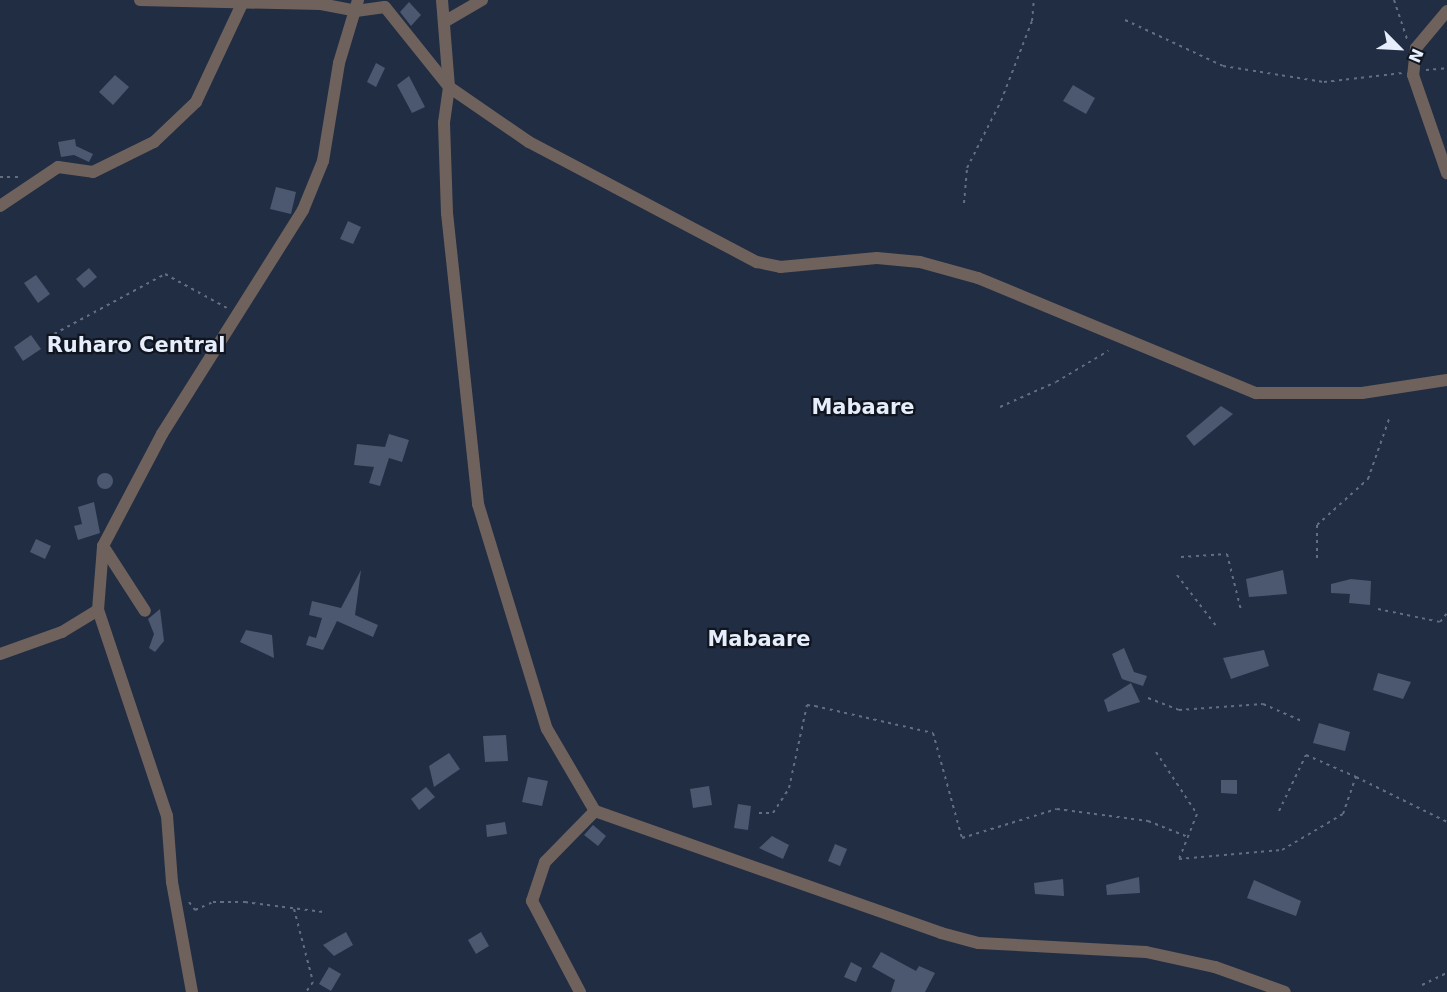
<!DOCTYPE html>
<style>
body{margin:0}
#map{position:relative;width:1447px;height:992px;overflow:hidden;background:#212d42;font-family:"DejaVu Sans",sans-serif}
div>[style]{position:absolute}
.building>*{inset:0;background:#4b586f}
.round{border-radius:50%}
.path>*{height:2px;margin-top:-1px;transform-origin:0;background:repeating-linear-gradient(90deg,#646e81 0 3px,transparent 0 7.5px)}
.minor>*{height:12px;margin:-6px;padding:0 6px;transform-origin:6px;border-radius:6px;background:#6f625d}
span{translate:-50% -50%;white-space:nowrap;text-align:center;line-height:1.15;-webkit-text-stroke:4.5px #10151f;paint-order:stroke}
.quarter-label{font-size:21px;color:#e6eefc;font-weight:700}
.north{position:absolute;left:1369px;top:18px;width:60px;height:60px;-webkit-text-stroke:4px #10151f;paint-order:stroke;rotate:114deg;font-size:16px;font-weight:700;line-height:24px;text-align:center;color:#e6eefc}
.north::after{content:'';display:block;margin:auto;width:21px;height:27px;background:#e6eefc;clip-path:polygon(50% 0,100% 100%,50% 72%,0 100%)}
</style>
<div id="map">
<div class="building">
<i style="clip-path:polygon(409px 2px,421px 15px,411px 26px,400px 12px)"></i>
<i style="clip-path:polygon(376px 63px,385px 68px,376px 87px,367px 82px)"></i>
<i style="clip-path:polygon(115px 75px,129px 87px,113px 105px,99px 92px)"></i>
<i style="clip-path:polygon(409px 76px,425px 107px,412px 113px,397px 85px)"></i>
<i style="clip-path:polygon(1073px 85px,1095px 98px,1086px 114px,1063px 101px)"></i>
<i style="clip-path:polygon(75px 139px,76px 146px,93px 154px,89px 162px,74px 155px,61px 157px,58px 142px)"></i>
<i style="clip-path:polygon(276px 187px,296px 192px,291px 214px,270px 209px)"></i>
<i style="clip-path:polygon(348px 221px,361px 227px,353px 244px,340px 239px)"></i>
<i style="clip-path:polygon(89px 268px,97px 277px,84px 288px,76px 279px)"></i>
<i style="clip-path:polygon(36px 275px,50px 294px,38px 303px,24px 283px)"></i>
<i style="clip-path:polygon(31px 335px,41px 349px,23px 361px,14px 347px)"></i>
<i style="clip-path:polygon(1221px 406px,1233px 414px,1194px 446px,1186px 436px)"></i>
<i style="clip-path:polygon(389px 434px,409px 440px,402px 462px,389px 458px,380px 486px,369px 483px,374px 467px,354px 465px,357px 444px,385px 447px)"></i>
<i class="round" style="left:97px;top:473px;width:16px;height:16px"></i>
<i style="clip-path:polygon(94px 502px,100px 533px,78px 540px,74px 526px,82px 524px,78px 507px)"></i>
<i style="clip-path:polygon(36px 539px,51px 546px,45px 559px,30px 552px)"></i>
<i style="clip-path:polygon(361px 570px,355px 615px,378px 625px,373px 637px,337px 621px,323px 650px,306px 645px,309px 636px,316px 638px,322px 618px,309px 615px,312px 601px,341px 608px)"></i>
<i style="clip-path:polygon(1283px 570px,1287px 594px,1249px 597px,1246px 579px)"></i>
<i style="clip-path:polygon(1351px 579px,1371px 581px,1370px 605px,1349px 603px,1350px 594px,1331px 593px,1331px 584px)"></i>
<i style="clip-path:polygon(160px 609px,164px 641px,155px 652px,149px 648px,154px 634px,148px 619px)"></i>
<i style="clip-path:polygon(246px 630px,272px 635px,274px 658px,240px 642px)"></i>
<i style="clip-path:polygon(1124px 648px,1134px 672px,1147px 676px,1143px 686px,1122px 679px,1112px 654px)"></i>
<i style="clip-path:polygon(1264px 650px,1269px 666px,1231px 679px,1223px 658px)"></i>
<i style="clip-path:polygon(1378px 673px,1411px 682px,1403px 699px,1373px 690px)"></i>
<i style="clip-path:polygon(1131px 683px,1140px 702px,1108px 712px,1104px 700px)"></i>
<i style="clip-path:polygon(1319px 723px,1350px 732px,1345px 751px,1313px 743px)"></i>
<i style="clip-path:polygon(506px 735px,508px 761px,485px 762px,483px 736px)"></i>
<i style="clip-path:polygon(449px 753px,460px 769px,434px 787px,429px 766px)"></i>
<i style="clip-path:polygon(528px 777px,548px 781px,542px 806px,522px 802px)"></i>
<i style="clip-path:polygon(1221px 780px,1237px 780px,1237px 794px,1221px 793px)"></i>
<i style="clip-path:polygon(709px 786px,712px 805px,693px 808px,690px 789px)"></i>
<i style="clip-path:polygon(426px 787px,435px 797px,419px 810px,411px 799px)"></i>
<i style="clip-path:polygon(738px 804px,751px 806px,748px 830px,734px 828px)"></i>
<i style="clip-path:polygon(505px 822px,507px 834px,487px 837px,486px 825px)"></i>
<i style="clip-path:polygon(593px 825px,606px 836px,598px 846px,584px 835px)"></i>
<i style="clip-path:polygon(772px 836px,789px 845px,783px 859px,759px 848px)"></i>
<i style="clip-path:polygon(835px 844px,847px 849px,840px 866px,828px 861px)"></i>
<i style="clip-path:polygon(1139px 877px,1140px 893px,1107px 895px,1106px 885px)"></i>
<i style="clip-path:polygon(1063px 879px,1064px 896px,1035px 894px,1034px 883px)"></i>
<i style="clip-path:polygon(1254px 880px,1301px 901px,1296px 916px,1247px 898px)"></i>
<i style="clip-path:polygon(346px 932px,353px 945px,334px 956px,323px 945px)"></i>
<i style="clip-path:polygon(481px 932px,489px 946px,476px 954px,468px 940px)"></i>
<i style="clip-path:polygon(881px 952px,916px 971px,919px 966px,935px 973px,925px 992px,891px 992px,895px 980px,872px 967px)"></i>
<i style="clip-path:polygon(851px 962px,862px 968px,856px 982px,844px 977px)"></i>
<i style="clip-path:polygon(329px 967px,341px 974px,331px 991px,319px 984px)"></i>
</div>
<div class="path">
<i style="left:1394px;top:0;width:41px;rotate:71.6deg"></i>
<i style="left:1125px;top:20px;width:108px;rotate:25.1deg"></i>
<i style="left:1223px;top:66px;width:102px;rotate:9deg"></i>
<i style="left:1324px;top:82px;width:79px;rotate:-6.6deg"></i>
<i style="left:1426px;top:70px;width:21px;rotate:-5deg"></i>
<i style="left:0;top:177px;width:22px"></i>
<i style="left:964px;top:203px;width:35px;rotate:-85deg"></i>
<i style="left:967px;top:168px;width:75px;rotate:-63.1deg"></i>
<i style="left:1001px;top:101px;width:86px;rotate:-68.8deg"></i>
<i style="left:1032px;top:21px;width:21px;rotate:-85deg"></i>
<i style="left:54px;top:334px;width:126px;rotate:-28.4deg"></i>
<i style="left:165px;top:274px;width:73px;rotate:28.7deg"></i>
<i style="left:1000px;top:407px;width:61px;rotate:-24.1deg"></i>
<i style="left:1056px;top:382px;width:61px;rotate:-30.8deg"></i>
<i style="left:1181px;top:557px;width:46px;rotate:-3.7deg"></i>
<i style="left:1227px;top:554px;width:58px;rotate:76deg"></i>
<i style="left:1317px;top:558px;width:33px;rotate:-90deg"></i>
<i style="left:1317px;top:525px;width:69px;rotate:-42deg"></i>
<i style="left:1368px;top:479px;width:64px;rotate:-70.7deg"></i>
<i style="left:1177px;top:575px;width:66px;rotate:52.4deg"></i>
<i style="left:1378px;top:609px;width:63px;rotate:11.8deg"></i>
<i style="left:1440px;top:622px;width:11px;rotate:-52deg"></i>
<i style="left:1148px;top:698px;width:33px;rotate:21deg"></i>
<i style="left:1179px;top:710px;width:84px;rotate:-4.1deg"></i>
<i style="left:1263px;top:704px;width:43px;rotate:23.6deg"></i>
<i style="left:1156px;top:752px;width:74px;rotate:56.5deg"></i>
<i style="left:1197px;top:814px;width:48px;rotate:111.8deg"></i>
<i style="left:1179px;top:859px;width:103px;rotate:-5deg"></i>
<i style="left:1282px;top:850px;width:71px;rotate:-30.5deg"></i>
<i style="left:1343px;top:814px;width:39px;rotate:-71deg"></i>
<i style="left:1356px;top:777px;width:102px;rotate:26.3deg"></i>
<i style="left:1279px;top:811px;width:62px;rotate:-64.3deg"></i>
<i style="left:1306px;top:755px;width:55px;rotate:23.7deg"></i>
<i style="left:759px;top:813px;width:14px"></i>
<i style="left:773px;top:813px;width:30px;rotate:-57deg"></i>
<i style="left:789px;top:788px;width:85px;rotate:-77.8deg"></i>
<i style="left:807px;top:705px;width:8px;rotate:7deg"></i>
<i style="left:815px;top:706px;width:121px;rotate:12.9deg"></i>
<i style="left:933px;top:733px;width:109px;rotate:74.6deg"></i>
<i style="left:962px;top:838px;width:99px;rotate:-17deg"></i>
<i style="left:1057px;top:809px;width:92px;rotate:7.5deg"></i>
<i style="left:1148px;top:821px;width:43px;rotate:21.8deg"></i>
<i style="left:189px;top:902px;width:10px;rotate:53deg"></i>
<i style="left:195px;top:910px;width:20px;rotate:-24deg"></i>
<i style="left:213px;top:902px;width:32px"></i>
<i style="left:245px;top:902px;width:79px;rotate:7.3deg"></i>
<i style="left:294px;top:909px;width:75px;rotate:75.4deg"></i>
<i style="left:313px;top:982px;width:12px;rotate:125deg"></i>
<i style="left:1422px;top:985px;width:28px;rotate:-26deg"></i>
</div>
<div class="minor">
<i style="left:140px;top:0;width:181px;rotate:1.3deg"></i>
<i style="left:321px;top:4px;width:36px;rotate:11deg"></i>
<i style="left:356px;top:11px;width:29px;rotate:-8deg"></i>
<i style="left:385px;top:7px;width:102px;rotate:51.3deg"></i>
<i style="left:449px;top:87px;width:97px;rotate:34.5deg"></i>
<i style="left:529px;top:142px;width:258px;rotate:27.8deg"></i>
<i style="left:757px;top:262px;width:24px;rotate:12deg"></i>
<i style="left:780px;top:267px;width:97px;rotate:-5.3deg"></i>
<i style="left:877px;top:258px;width:43px;rotate:5.3deg"></i>
<i style="left:920px;top:262px;width:60px;rotate:15.4deg"></i>
<i style="left:978px;top:278px;width:301px;rotate:22.5deg"></i>
<i style="left:1256px;top:393px;width:106px"></i>
<i style="left:1362px;top:393px;width:86px;rotate:-8.7deg"></i>
<i style="left:442px;top:0;width:87px;rotate:85.4deg"></i>
<i style="left:449px;top:87px;width:36px;rotate:98deg"></i>
<i style="left:444px;top:123px;width:90px;rotate:88.1deg"></i>
<i style="left:447px;top:213px;width:293px;rotate:83.9deg"></i>
<i style="left:478px;top:504px;width:235px;rotate:73deg"></i>
<i style="left:547px;top:729px;width:95px;rotate:59.7deg"></i>
<i style="left:595px;top:811px;width:367px;rotate:19.4deg"></i>
<i style="left:941px;top:933px;width:39px;rotate:15deg"></i>
<i style="left:979px;top:943px;width:167px;rotate:3.1deg"></i>
<i style="left:1146px;top:952px;width:71px;rotate:12.3deg"></i>
<i style="left:1215px;top:967px;width:74px;rotate:19.7deg"></i>
<i style="left:1447px;top:11px;width:48px;rotate:130deg"></i>
<i style="left:1416px;top:48px;width:27px;rotate:96deg"></i>
<i style="left:1413px;top:75px;width:104px;rotate:70.9deg"></i>
<i style="left:444px;top:22px;width:44px;rotate:-30.1deg"></i>
<i style="left:0;top:206px;width:70px;rotate:-33.9deg"></i>
<i style="left:58px;top:167px;width:35px;rotate:8deg"></i>
<i style="left:93px;top:172px;width:68px;rotate:-26.2deg"></i>
<i style="left:154px;top:142px;width:58px;rotate:-43.6deg"></i>
<i style="left:196px;top:102px;width:108px;rotate:-64.9deg"></i>
<i style="left:103px;top:546px;width:77px;rotate:57.1deg"></i>
<i style="left:0;top:654px;width:66px;rotate:-19.5deg"></i>
<i style="left:62px;top:632px;width:42px;rotate:-31.4deg"></i>
<i style="left:192px;top:992px;width:112px;rotate:-100.3deg"></i>
<i style="left:172px;top:882px;width:66px;rotate:-94.3deg"></i>
<i style="left:167px;top:816px;width:217px;rotate:-108.5deg"></i>
<i style="left:98px;top:610px;width:64px;rotate:-85.5deg"></i>
<i style="left:103px;top:546px;width:127px;rotate:-62.2deg"></i>
<i style="left:162px;top:434px;width:265px;rotate:-57.8deg"></i>
<i style="left:303px;top:210px;width:53px;rotate:-67.8deg"></i>
<i style="left:323px;top:161px;width:99px;rotate:-80.7deg"></i>
<i style="left:339px;top:63px;width:66px;rotate:-73.2deg"></i>
<i style="left:580px;top:992px;width:103px;rotate:-117.8deg"></i>
<i style="left:532px;top:901px;width:41px;rotate:-71.6deg"></i>
<i style="left:545px;top:862px;width:71px;rotate:-45.6deg"></i>
</div>
<div class="quarter-label">
<span style="left:136px;top:345px">Ruharo Central</span>
<span style="left:863px;top:407px">Mabaare</span>
<span style="left:759px;top:639px">Mabaare</span>
</div>
<div class="north">N</div>
</div>
